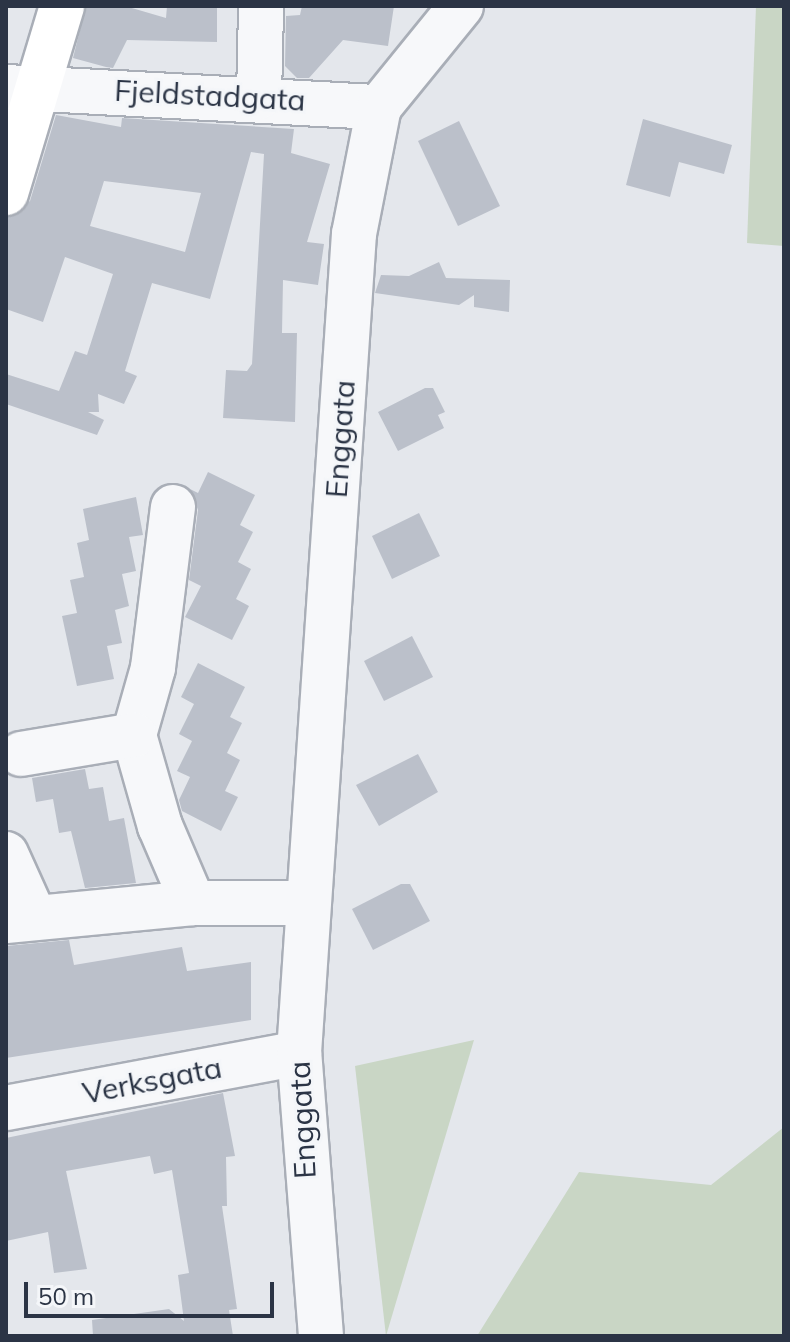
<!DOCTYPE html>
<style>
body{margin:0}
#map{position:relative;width:790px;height:1342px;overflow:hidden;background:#e4e7ec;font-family:Mulish,sans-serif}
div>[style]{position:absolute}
.green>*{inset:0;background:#c9d6c5}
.building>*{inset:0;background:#bbc0ca}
.roads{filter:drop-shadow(2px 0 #a9aeb7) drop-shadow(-2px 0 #a9aeb7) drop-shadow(0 2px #a9aeb7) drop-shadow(0 -2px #a9aeb7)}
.minor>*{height:44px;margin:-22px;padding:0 22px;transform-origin:22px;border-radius:22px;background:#f7f8fa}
.major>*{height:44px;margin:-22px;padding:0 22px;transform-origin:22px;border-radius:22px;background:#fff}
span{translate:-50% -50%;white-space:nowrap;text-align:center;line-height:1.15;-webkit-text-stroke:6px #f4f6f9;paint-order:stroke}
.street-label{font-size:30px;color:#2b3445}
.frame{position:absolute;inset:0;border:8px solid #2b3445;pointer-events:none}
.scale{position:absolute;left:24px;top:1282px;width:250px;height:36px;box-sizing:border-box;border:4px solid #2b3445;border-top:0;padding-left:10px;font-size:24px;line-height:28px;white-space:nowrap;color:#2b3445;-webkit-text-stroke:6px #f4f6f9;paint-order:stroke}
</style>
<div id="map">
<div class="green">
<i style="clip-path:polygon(756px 6px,784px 6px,784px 246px,747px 243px)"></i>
<i style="clip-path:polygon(474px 1040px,386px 1336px,355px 1066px)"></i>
<i style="clip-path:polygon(784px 1127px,784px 1336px,477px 1336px,579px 1172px,711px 1185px)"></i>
</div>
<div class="building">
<i style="clip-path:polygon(86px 6px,125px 6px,166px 18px,167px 6px,217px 6px,217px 42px,127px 40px,113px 68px,106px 67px,73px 58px)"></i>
<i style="clip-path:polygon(302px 6px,394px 6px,388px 46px,343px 40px,309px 78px,297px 78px,285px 66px,286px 16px,300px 15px)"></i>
<i style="clip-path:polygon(evenodd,56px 115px,121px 127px,122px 118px,294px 129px,291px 153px,330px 164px,307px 242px,324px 244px,318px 285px,283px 280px,282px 333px,297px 333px,295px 422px,223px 418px,226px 370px,247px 371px,252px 364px,264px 154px,251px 152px,210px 299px,152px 283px,125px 371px,137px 376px,124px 404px,98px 394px,99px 412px,88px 412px,104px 420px,97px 435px,6px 404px,6px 374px,59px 391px,75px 351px,87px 355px,113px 274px,65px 257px,43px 322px,6px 309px,6px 217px,30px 201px,56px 115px,104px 181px,201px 193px,185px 252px,90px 226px,104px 181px)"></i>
<i style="clip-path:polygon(643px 119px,732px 145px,724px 174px,679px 162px,670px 197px,626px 185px)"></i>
<i style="clip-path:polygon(459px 121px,500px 206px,458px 226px,418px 141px)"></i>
<i style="clip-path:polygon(439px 262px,446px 278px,510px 280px,509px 312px,474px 307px,474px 295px,459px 305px,375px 293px,381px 275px,409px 276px)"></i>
<i style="clip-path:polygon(425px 388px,433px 388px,445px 412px,438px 415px,444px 428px,398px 451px,378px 412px)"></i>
<i style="clip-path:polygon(208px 472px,255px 495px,240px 525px,253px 532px,238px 562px,251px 569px,236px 599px,249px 606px,232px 640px,185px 617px,201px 586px,189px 580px,198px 510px,190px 489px,198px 493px)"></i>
<i style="clip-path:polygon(136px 497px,143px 535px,129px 537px,136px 571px,122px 574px,129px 606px,115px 610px,122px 643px,107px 646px,114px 679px,77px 686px,62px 616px,77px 613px,70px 580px,84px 577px,77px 543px,89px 540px,83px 509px)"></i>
<i style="clip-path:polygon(419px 513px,440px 556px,392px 579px,372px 536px)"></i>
<i style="clip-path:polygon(412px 636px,433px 677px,384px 701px,364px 661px)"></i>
<i style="clip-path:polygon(198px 663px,245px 687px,230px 717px,242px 723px,227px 753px,240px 760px,225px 791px,238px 797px,221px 831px,182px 811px,179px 800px,190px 777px,177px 771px,192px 741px,179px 734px,194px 704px,181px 697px)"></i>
<i style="clip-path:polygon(418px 754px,438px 792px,379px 826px,356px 785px)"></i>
<i style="clip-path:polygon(85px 769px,89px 789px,103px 787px,109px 821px,124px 818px,136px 883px,85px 888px,71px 831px,59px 833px,53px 799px,36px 802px,32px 778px)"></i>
<i style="clip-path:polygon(401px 884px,410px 884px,430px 921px,373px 950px,352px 909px)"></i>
<i style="clip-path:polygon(69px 940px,74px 965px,182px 947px,187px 971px,251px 962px,251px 1020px,6px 1058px,6px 946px)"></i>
<i style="clip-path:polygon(223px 1093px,235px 1156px,226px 1157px,227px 1206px,222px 1206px,237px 1309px,229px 1310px,233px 1336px,93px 1336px,92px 1320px,169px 1309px,184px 1321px,178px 1275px,189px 1273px,172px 1170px,154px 1174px,150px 1156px,66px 1171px,87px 1269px,54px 1273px,48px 1232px,6px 1241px,6px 1138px)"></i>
</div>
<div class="roads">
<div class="minor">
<i style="left:6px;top:87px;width:374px;rotate:3.1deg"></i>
<i style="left:259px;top:97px;width:91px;rotate:-88.7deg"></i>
<i style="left:173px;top:507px;width:162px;rotate:97.1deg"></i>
<i style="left:153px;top:668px;width:70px;rotate:105.8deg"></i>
<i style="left:134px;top:735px;width:95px;rotate:74.1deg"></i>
<i style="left:160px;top:826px;width:84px;rotate:66.8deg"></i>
<i style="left:21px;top:754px;width:115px;rotate:-9.5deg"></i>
<i style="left:6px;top:854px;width:68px;rotate:65.7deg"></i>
<i style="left:6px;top:921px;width:188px;rotate:-5.5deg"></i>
<i style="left:193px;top:903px;width:114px"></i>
<i style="left:6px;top:1108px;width:298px;rotate:-10.6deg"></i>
<i style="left:321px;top:1336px;width:284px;rotate:-94.4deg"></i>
<i style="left:299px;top:1053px;width:821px;rotate:-86.16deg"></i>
<i style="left:354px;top:234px;width:129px;rotate:-78.9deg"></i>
<i style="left:379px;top:107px;width:130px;rotate:-50.9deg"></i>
</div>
<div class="major">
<i style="left:6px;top:193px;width:195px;rotate:-73.3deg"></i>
</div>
</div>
<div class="street-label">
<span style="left:210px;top:95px;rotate:3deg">Fjeldstadgata</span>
<span style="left:340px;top:439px;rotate:-86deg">Enggata</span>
<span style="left:152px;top:1080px;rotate:-11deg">Verksgata</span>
<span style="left:302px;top:1120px;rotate:-93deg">Enggata</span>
</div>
<div class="frame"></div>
<div class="scale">50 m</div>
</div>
